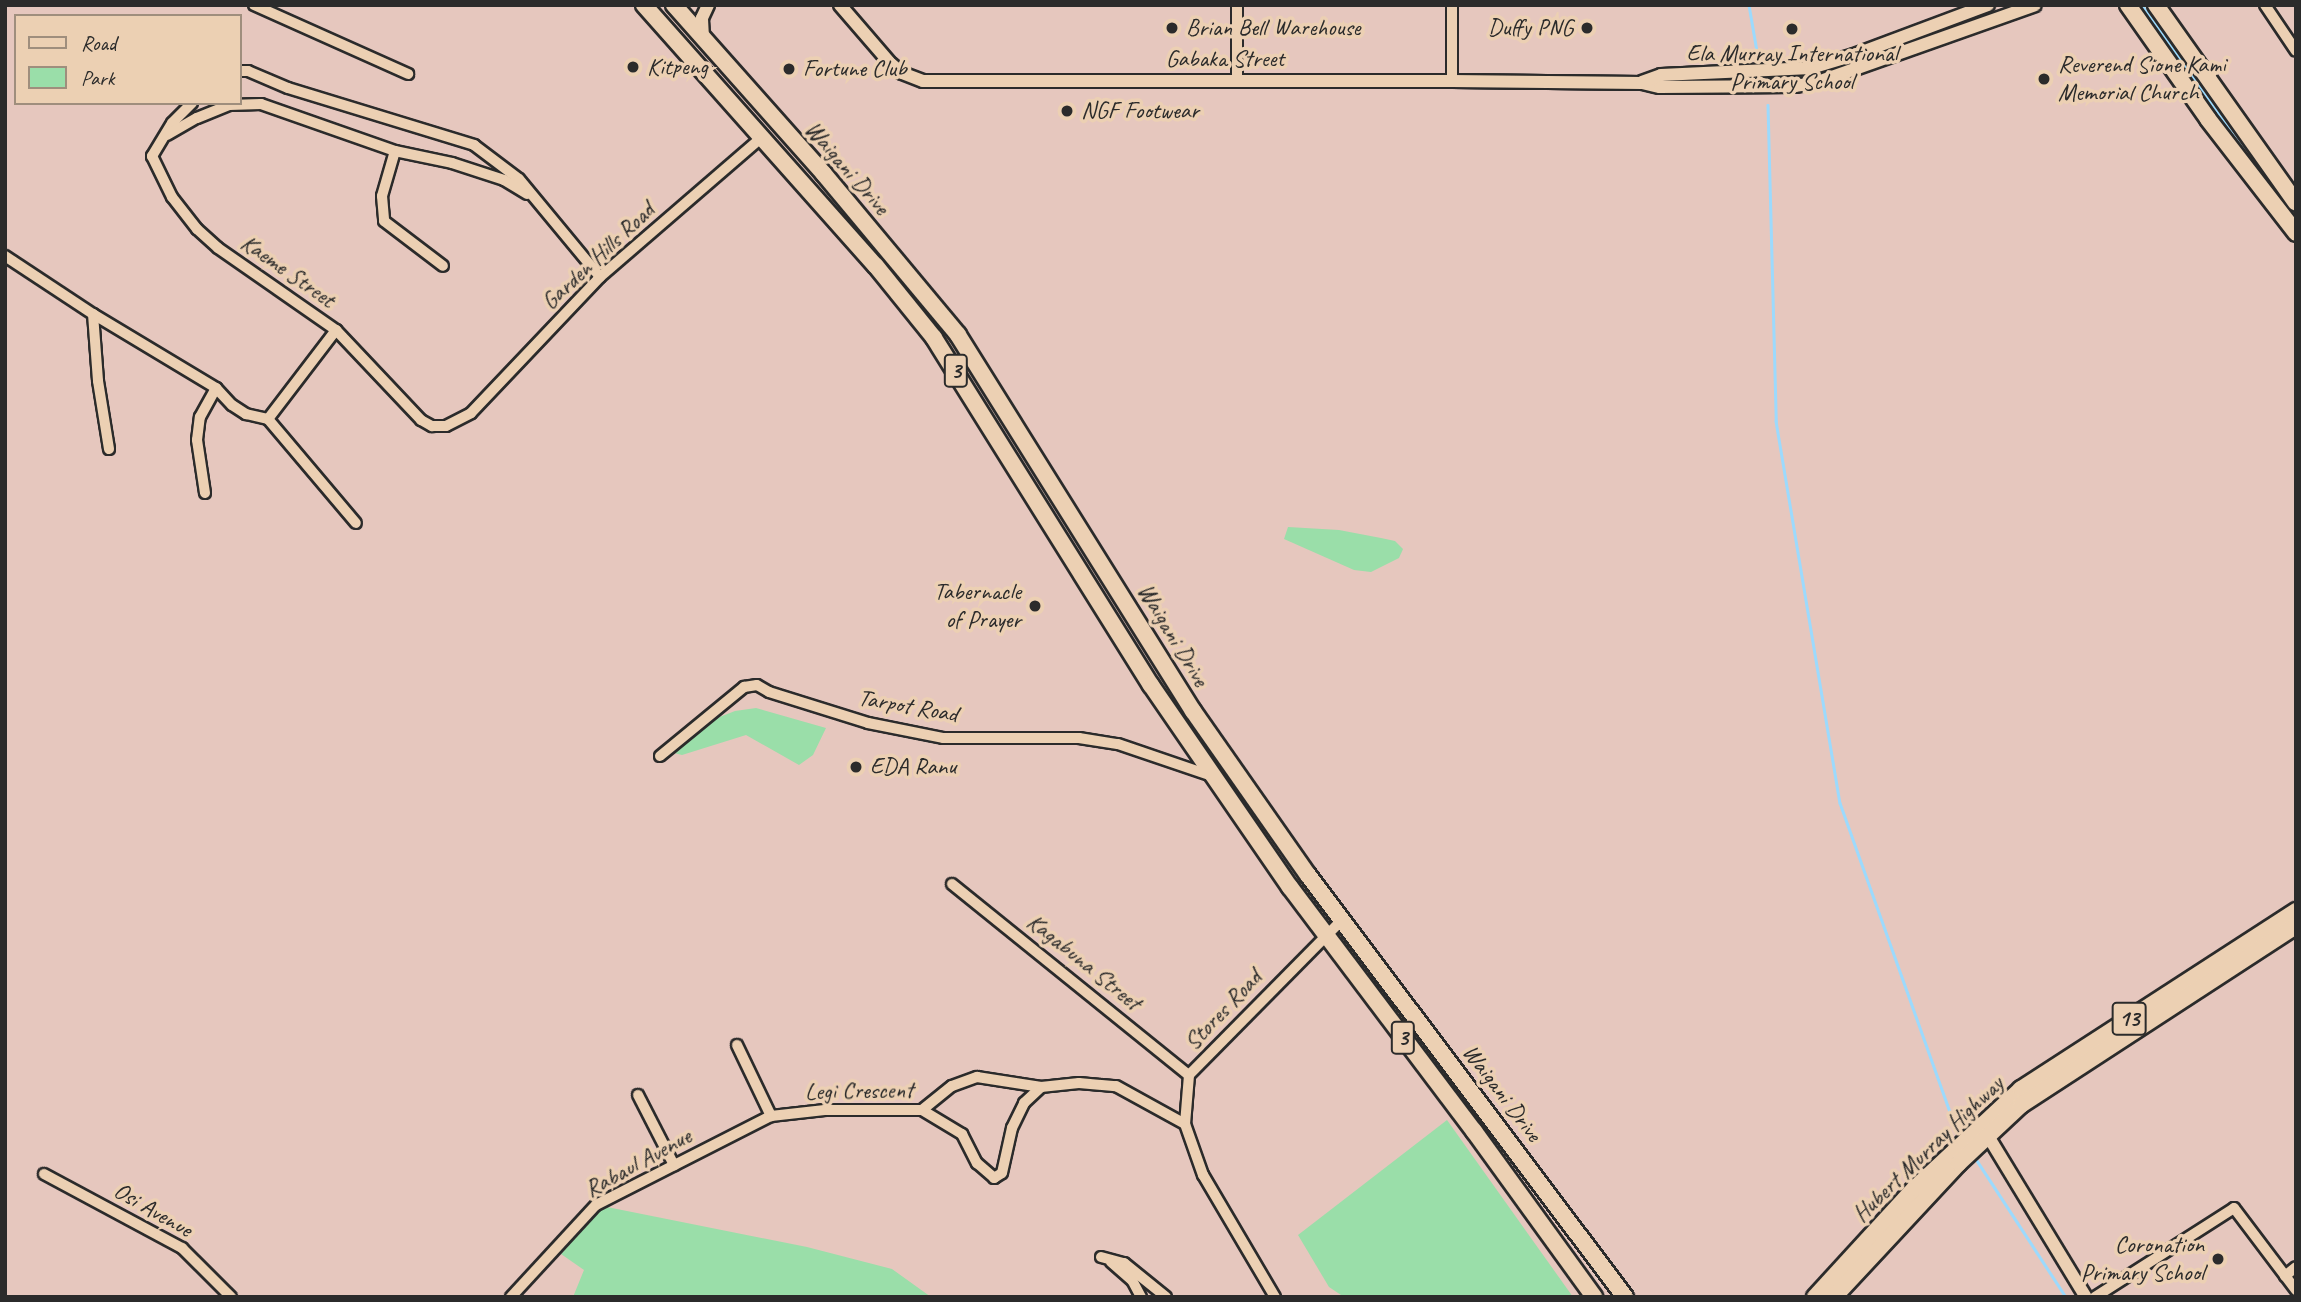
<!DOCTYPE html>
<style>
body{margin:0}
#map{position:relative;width:2301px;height:1302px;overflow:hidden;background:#e6c7be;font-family:Caveat,sans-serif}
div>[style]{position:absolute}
.green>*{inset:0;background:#9adea9}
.stream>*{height:2.5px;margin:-1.25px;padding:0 1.25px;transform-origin:1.25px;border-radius:1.25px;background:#9cdafd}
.roads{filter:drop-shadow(2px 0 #2b2b2b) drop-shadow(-2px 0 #2b2b2b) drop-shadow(0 2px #2b2b2b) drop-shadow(0 -2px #2b2b2b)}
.minor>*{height:10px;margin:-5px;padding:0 5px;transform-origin:5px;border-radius:5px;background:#ecd0b3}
.tertiary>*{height:12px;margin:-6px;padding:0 6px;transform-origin:6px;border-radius:6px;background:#ecd0b3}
.primary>*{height:16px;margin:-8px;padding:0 8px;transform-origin:8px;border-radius:8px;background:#ecd0b3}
.trunk>*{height:16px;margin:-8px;padding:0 8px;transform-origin:8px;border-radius:8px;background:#ecd0b3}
.dots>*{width:19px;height:19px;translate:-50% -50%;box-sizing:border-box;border:4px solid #ecd0b3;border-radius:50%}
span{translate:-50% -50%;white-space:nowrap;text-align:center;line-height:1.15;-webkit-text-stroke:7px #ecd0b3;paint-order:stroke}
.shield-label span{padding:2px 5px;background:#ecd0b3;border:2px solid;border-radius:5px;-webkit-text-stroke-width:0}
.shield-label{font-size:23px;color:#2b2b2b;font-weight:700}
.poi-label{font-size:24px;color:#2b2b2b}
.left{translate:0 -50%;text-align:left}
.right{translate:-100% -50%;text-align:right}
.street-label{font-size:24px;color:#2b2b2b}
.frame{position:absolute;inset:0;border:7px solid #2b2b2b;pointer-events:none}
.legend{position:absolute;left:14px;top:14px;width:228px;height:91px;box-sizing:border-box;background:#ecd0b3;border:2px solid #9f8e7d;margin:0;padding:9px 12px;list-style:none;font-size:21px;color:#2b2b2b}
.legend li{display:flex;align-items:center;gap:14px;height:35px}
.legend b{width:35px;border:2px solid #9f8e7d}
</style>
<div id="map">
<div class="green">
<i style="clip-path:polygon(1288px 527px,1339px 530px,1381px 538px,1395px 541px,1403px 549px,1399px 558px,1371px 572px,1354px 570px,1284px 539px)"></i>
<i style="clip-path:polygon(756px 708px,826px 728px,813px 755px,799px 765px,746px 735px,682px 755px,674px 753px,674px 748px,717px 718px,735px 711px)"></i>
<i style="clip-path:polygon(1447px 1120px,1573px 1297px,1344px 1297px,1329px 1287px,1298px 1235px)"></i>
<i style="clip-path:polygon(602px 1206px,807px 1247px,892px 1269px,931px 1297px,573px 1297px,584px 1270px,561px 1254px)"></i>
</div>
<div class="stream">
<i style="left:1749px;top:5px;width:53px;rotate:80.2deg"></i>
<i style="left:2142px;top:5px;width:202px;rotate:54.9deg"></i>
<i style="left:1768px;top:105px;width:316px;rotate:88.5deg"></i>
<i style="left:1776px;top:421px;width:387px;rotate:80.5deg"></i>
<i style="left:1840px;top:803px;width:355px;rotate:70.4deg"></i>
<i style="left:1974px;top:1156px;width:168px;rotate:56.9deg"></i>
</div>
<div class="roads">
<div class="minor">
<i style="left:254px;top:5px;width:169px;rotate:24.1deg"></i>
<i style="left:1237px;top:5px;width:74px;rotate:90deg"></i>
<i style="left:1452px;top:5px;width:76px;rotate:90deg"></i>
<i style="left:2265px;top:5px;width:55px;rotate:56deg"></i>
<i style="left:240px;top:71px;width:8px"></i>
<i style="left:248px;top:71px;width:43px;rotate:23deg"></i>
<i style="left:288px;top:88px;width:195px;rotate:17deg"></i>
<i style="left:474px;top:145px;width:56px;rotate:37.1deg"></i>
<i style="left:519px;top:179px;width:127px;rotate:50.4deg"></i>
<i style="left:192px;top:103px;width:28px;rotate:135deg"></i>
<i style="left:172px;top:123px;width:39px;rotate:121deg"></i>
<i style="left:152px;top:156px;width:46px;rotate:64deg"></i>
<i style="left:172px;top:197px;width:41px;rotate:52deg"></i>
<i style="left:197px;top:229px;width:28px;rotate:42deg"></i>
<i style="left:218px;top:248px;width:144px;rotate:34.8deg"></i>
<i style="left:336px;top:330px;width:124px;rotate:46.6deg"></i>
<i style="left:421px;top:420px;width:13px;rotate:29deg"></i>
<i style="left:432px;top:426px;width:14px"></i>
<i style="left:446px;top:426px;width:28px;rotate:-27deg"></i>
<i style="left:471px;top:413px;width:187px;rotate:-46.5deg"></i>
<i style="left:600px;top:277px;width:213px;rotate:-40.8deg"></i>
<i style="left:167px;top:135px;width:34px;rotate:-30deg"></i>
<i style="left:197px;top:118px;width:35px;rotate:-22deg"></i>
<i style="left:229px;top:105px;width:32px;rotate:-2deg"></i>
<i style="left:261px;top:104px;width:142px;rotate:19.3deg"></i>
<i style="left:395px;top:151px;width:58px;rotate:11.9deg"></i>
<i style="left:452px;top:163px;width:55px;rotate:18.1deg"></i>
<i style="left:504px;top:180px;width:27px;rotate:31deg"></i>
<i style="left:395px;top:151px;width:47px;rotate:106.1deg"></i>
<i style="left:382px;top:196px;width:25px;rotate:85deg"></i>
<i style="left:384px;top:221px;width:74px;rotate:37.3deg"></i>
<i style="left:5px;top:256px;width:105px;rotate:33.4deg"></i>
<i style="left:93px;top:314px;width:144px;rotate:31deg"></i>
<i style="left:216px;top:388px;width:23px;rotate:47deg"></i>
<i style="left:232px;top:405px;width:17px;rotate:33deg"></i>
<i style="left:246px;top:414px;width:23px;rotate:13deg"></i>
<i style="left:268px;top:419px;width:136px;rotate:49.8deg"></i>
<i style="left:93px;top:314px;width:67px;rotate:85.7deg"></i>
<i style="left:98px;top:381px;width:69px;rotate:80.8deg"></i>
<i style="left:268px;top:419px;width:112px;rotate:-52.6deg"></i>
<i style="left:205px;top:493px;width:54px;rotate:-98.6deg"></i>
<i style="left:197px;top:440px;width:23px;rotate:-83deg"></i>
<i style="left:200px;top:417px;width:33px;rotate:-61deg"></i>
<i style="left:660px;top:756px;width:109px;rotate:-39.4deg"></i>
<i style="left:744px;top:687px;width:13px;rotate:-9deg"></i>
<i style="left:757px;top:685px;width:14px;rotate:30deg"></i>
<i style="left:769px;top:692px;width:104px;rotate:17.4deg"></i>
<i style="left:868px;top:723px;width:76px;rotate:11.3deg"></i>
<i style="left:943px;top:738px;width:136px"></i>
<i style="left:1079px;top:738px;width:39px;rotate:9deg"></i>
<i style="left:1118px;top:744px;width:102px;rotate:18.8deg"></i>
<i style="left:952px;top:884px;width:304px;rotate:38.9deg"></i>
<i style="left:737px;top:1045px;width:79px;rotate:64.4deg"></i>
<i style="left:638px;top:1095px;width:79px;rotate:62.8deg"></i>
<i style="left:922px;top:1110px;width:38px;rotate:-39deg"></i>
<i style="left:952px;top:1086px;width:27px;rotate:-20deg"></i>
<i style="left:977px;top:1077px;width:65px;rotate:8.9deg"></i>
<i style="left:44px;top:1174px;width:157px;rotate:28.2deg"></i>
<i style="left:182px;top:1248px;width:69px;rotate:45deg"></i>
<i style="left:1101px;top:1257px;width:24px;rotate:15deg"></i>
<i style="left:1124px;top:1263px;width:54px;rotate:39deg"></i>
<i style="left:1111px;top:1262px;width:28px;rotate:41deg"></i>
<i style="left:1132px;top:1280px;width:19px;rotate:62deg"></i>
<i style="left:2285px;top:1276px;width:14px;rotate:-39deg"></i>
<i style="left:511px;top:1297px;width:125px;rotate:-47.3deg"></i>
<i style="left:596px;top:1205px;width:196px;rotate:-27deg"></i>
<i style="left:771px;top:1116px;width:54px;rotate:-6.3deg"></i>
<i style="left:825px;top:1110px;width:97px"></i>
<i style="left:922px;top:1110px;width:47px;rotate:31deg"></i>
<i style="left:962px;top:1134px;width:33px;rotate:63deg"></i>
<i style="left:977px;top:1163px;width:23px;rotate:41deg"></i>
<i style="left:994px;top:1178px;width:9px;rotate:-32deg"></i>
<i style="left:1002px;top:1173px;width:46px;rotate:-77.5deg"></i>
<i style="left:1012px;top:1128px;width:28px;rotate:-64deg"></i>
<i style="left:1024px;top:1103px;width:23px;rotate:-43deg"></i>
<i style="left:1041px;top:1087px;width:38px;rotate:-6deg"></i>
<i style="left:1079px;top:1083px;width:37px;rotate:5deg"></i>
<i style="left:1116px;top:1086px;width:79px;rotate:28.8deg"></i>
<i style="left:1275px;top:1297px;width:142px;rotate:-120.5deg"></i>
<i style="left:1203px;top:1175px;width:54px;rotate:-109.4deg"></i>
<i style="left:1185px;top:1124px;width:49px;rotate:-85.3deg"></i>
<i style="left:1189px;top:1075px;width:218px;rotate:-45.4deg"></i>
<i style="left:2095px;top:1297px;width:165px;rotate:-32.6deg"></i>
<i style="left:2234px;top:1208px;width:103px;rotate:52.9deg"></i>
</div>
<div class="tertiary">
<i style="left:840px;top:5px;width:78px;rotate:49.2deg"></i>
<i style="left:891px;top:64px;width:14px;rotate:39deg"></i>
<i style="left:902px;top:73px;width:22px;rotate:21deg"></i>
<i style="left:923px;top:81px;width:529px"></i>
<i style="left:1452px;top:81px;width:190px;rotate:0.6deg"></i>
<i style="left:1642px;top:83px;width:18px;rotate:13deg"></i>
<i style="left:1660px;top:87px;width:135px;rotate:-0.4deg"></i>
<i style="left:1795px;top:86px;width:20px;rotate:-9deg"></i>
<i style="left:1815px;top:83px;width:233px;rotate:-19.5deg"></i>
<i style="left:703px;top:38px;width:20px;rotate:-93deg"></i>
<i style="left:702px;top:18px;width:14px;rotate:-65deg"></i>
<i style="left:1642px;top:82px;width:20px;rotate:-20deg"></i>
<i style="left:1661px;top:75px;width:150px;rotate:-2.7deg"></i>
<i style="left:1811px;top:68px;width:45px;rotate:-16.8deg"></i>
<i style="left:1854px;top:55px;width:143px;rotate:-20.5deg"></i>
<i style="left:1988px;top:1136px;width:188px;rotate:58.7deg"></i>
</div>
<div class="primary">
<i style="left:2128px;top:5px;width:139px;rotate:54.9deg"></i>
<i style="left:2208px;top:119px;width:144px;rotate:52.3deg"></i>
<i style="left:2156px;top:5px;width:242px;rotate:54.7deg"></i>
</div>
<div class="trunk">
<i style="left:644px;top:5px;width:349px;rotate:48.4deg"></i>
<i style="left:876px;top:266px;width:92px;rotate:51.1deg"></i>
<i style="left:934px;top:338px;width:409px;rotate:58deg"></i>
<i style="left:1151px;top:685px;width:245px;rotate:55.5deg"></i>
<i style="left:1290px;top:887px;width:306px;rotate:53deg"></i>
<i style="left:1474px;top:1131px;width:205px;rotate:54.1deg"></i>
<i style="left:674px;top:5px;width:226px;rotate:48.4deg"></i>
<i style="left:824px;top:174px;width:209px;rotate:50.2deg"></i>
<i style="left:958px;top:335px;width:443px;rotate:58deg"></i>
<i style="left:1193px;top:711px;width:200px;rotate:55deg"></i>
<i style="left:1308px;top:875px;width:528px;rotate:53.09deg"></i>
<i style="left:1815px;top:1297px;width:148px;rotate:-47.5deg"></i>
<i style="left:1915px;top:1188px;width:145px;rotate:-43deg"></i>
<i style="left:2021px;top:1089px;width:328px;rotate:-32.9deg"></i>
<i style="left:1834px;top:1297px;width:183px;rotate:-47deg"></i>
<i style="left:1959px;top:1163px;width:85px;rotate:-43.1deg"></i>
<i style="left:2021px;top:1105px;width:328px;rotate:-33.1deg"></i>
</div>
</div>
<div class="dots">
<i style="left:1172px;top:28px;background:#2b2b2b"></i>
<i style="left:1587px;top:28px;background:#2b2b2b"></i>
<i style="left:1792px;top:29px;background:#2b2b2b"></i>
<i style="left:633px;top:67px;background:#2b2b2b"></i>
<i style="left:789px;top:69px;background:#2b2b2b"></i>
<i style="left:2044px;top:79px;background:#2b2b2b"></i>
<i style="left:1067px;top:111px;background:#2b2b2b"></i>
<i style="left:1035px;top:606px;background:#2b2b2b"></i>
<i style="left:856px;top:767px;background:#2b2b2b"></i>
<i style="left:2218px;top:1259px;background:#2b2b2b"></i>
</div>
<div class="shield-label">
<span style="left:956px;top:371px">3</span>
<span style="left:2129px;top:1019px">13</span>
<span style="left:1403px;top:1038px">3</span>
</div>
<div class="poi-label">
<span class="left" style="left:1186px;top:28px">Brian Bell Warehouse</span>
<span class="right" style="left:1573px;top:28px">Duffy PNG</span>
<span style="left:1792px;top:68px">Ela Murray International<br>Primary School</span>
<span class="left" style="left:2058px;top:79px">Reverend Sione Kami<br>Memorial Church</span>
<span class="left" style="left:647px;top:67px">Kitpeng</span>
<span class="left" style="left:803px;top:69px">Fortune Club</span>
<span class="left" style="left:1081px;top:111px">NGF Footwear</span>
<span class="right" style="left:1021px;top:606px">Tabernacle<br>of Prayer</span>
<span class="left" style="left:870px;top:767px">EDA Ranu</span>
<span class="right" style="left:2204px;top:1259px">Coronation<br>Primary School</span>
</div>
<div class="street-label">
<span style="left:1225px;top:59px">Gabaka Street</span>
<span style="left:847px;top:168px;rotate:49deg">Waigani Drive</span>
<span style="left:598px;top:256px;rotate:-43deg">Garden Hills Road</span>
<span style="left:288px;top:271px;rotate:35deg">Kaeme Street</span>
<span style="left:1173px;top:635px;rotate:59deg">Waigani Drive</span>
<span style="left:908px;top:706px;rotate:10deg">Tarpot Road</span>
<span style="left:1084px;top:962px;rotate:39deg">Kagabuna Street</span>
<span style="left:1223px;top:1010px;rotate:-46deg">Stores Road</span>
<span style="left:859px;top:1091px;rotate:-1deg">Legi Crescent</span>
<span style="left:1502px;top:1093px;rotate:53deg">Waigani Drive</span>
<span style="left:1928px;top:1149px;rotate:-44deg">Hubert Murray Highway</span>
<span style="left:638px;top:1163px;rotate:-29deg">Rabaul Avenue</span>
<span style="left:153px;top:1210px;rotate:30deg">Osi Avenue</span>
</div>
<div class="frame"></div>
<ul class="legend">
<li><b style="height:9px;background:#ecd0b3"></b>Road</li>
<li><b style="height:19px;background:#9adea9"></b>Park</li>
</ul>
</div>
